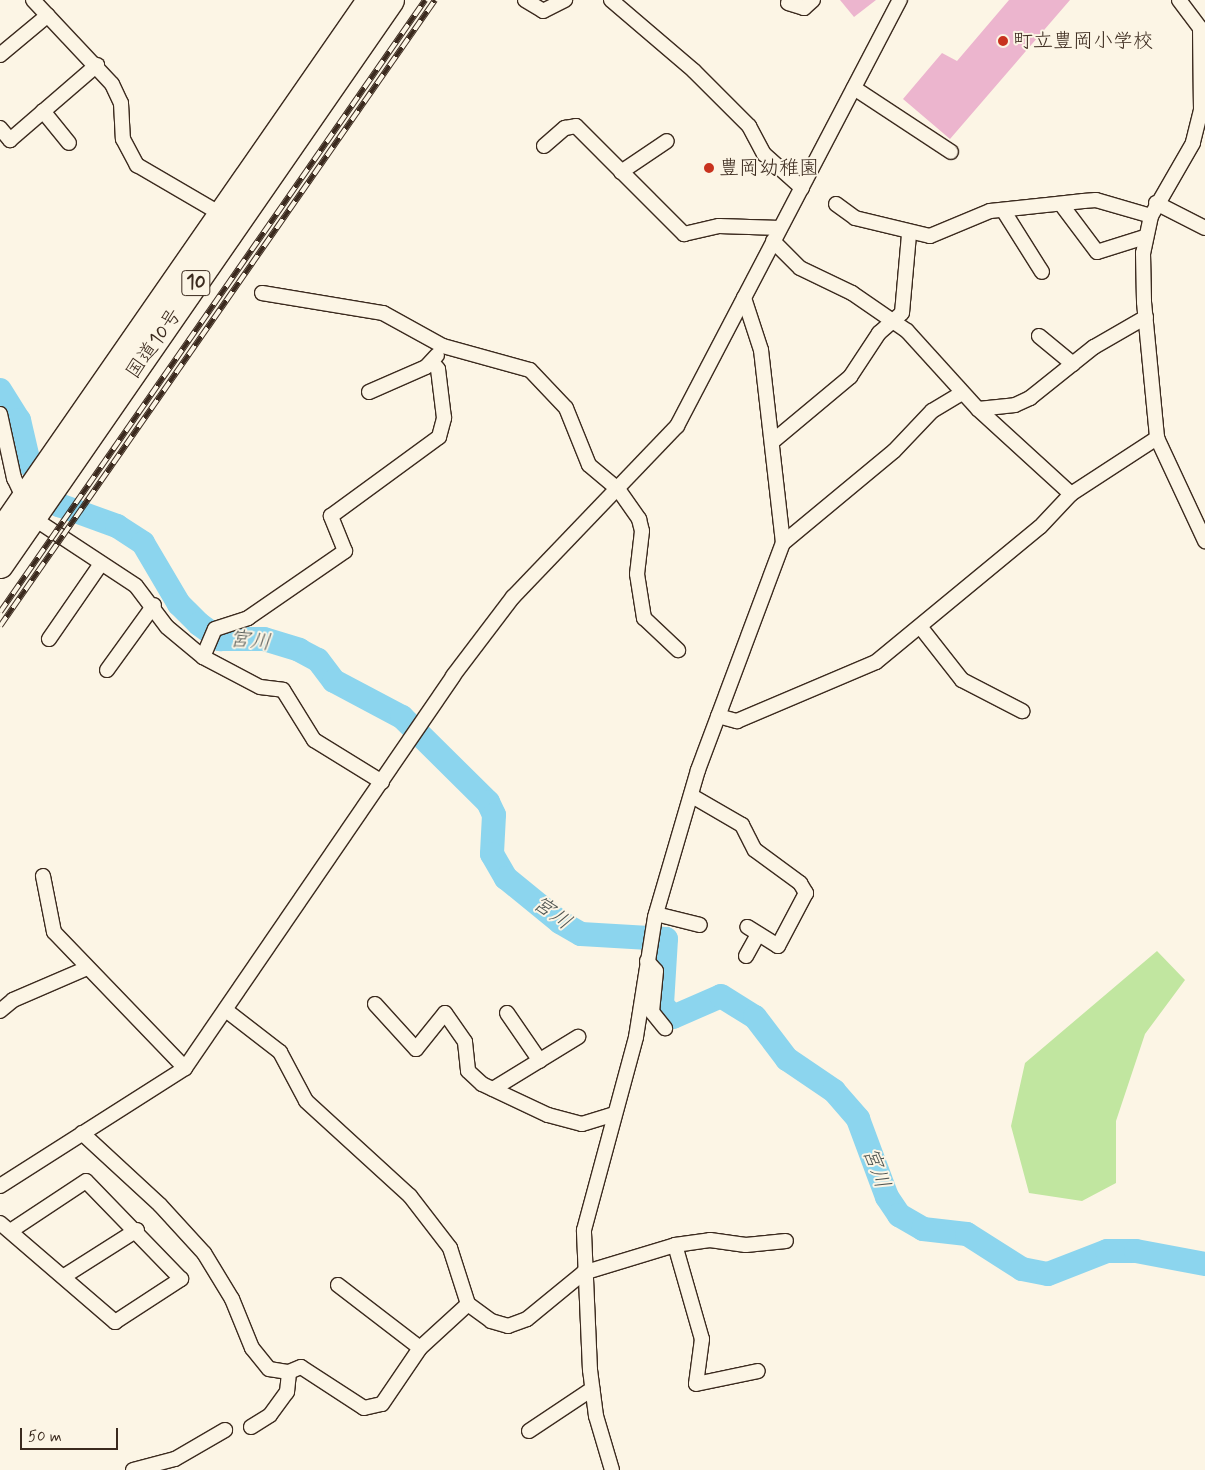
<!DOCTYPE html>
<meta charset="utf-8">
<style>
body{margin:0}
#map{position:relative;width:1205px;height:1470px;overflow:hidden;background:#fcf5e5;font-family:Mynerve,"Klee One",sans-serif}
div>[style]{position:absolute}
.green>*{inset:0;background:#c1e6a0}
.river>*{height:24px;margin:-12px;padding:0 12px;transform-origin:12px;border-radius:12px;background:#8cd5ee}
.building>*{inset:0;background:#ecb5ce}
.roads{filter:drop-shadow(1px 0 #3b2a1e) drop-shadow(-1px 0 #3b2a1e) drop-shadow(0 1px #3b2a1e) drop-shadow(0 -1px #3b2a1e)}
.street>*{height:14px;margin:-7px;padding:0 7px;transform-origin:7px;border-radius:7px;background:#fcf5e5}
.highway>*{height:25px;margin:-12.5px;padding:0 12.5px;transform-origin:12.5px;border-radius:12.5px;background:#fcf5e5}
.rail>*{height:5.5px;margin-top:-2.75px;transform-origin:0;background:repeating-linear-gradient(90deg,#fcf5e5 0 11px,#3b2a1e 0 22px);box-sizing:border-box;border-block:1px solid #3b2a1e}
.dots>*{width:14px;height:14px;translate:-50% -50%;box-sizing:border-box;border:2px solid #fcf5e5;border-radius:50%}
span{translate:-50% -50%;white-space:nowrap;text-align:center;line-height:1.15;-webkit-text-stroke:4px #fcf5e5;paint-order:stroke}
.shield-label span{padding:1px 4px;background:#fcf5e5;border:1px solid;border-radius:4px;-webkit-text-stroke-width:0}
.shield-label{font-size:19px;color:#3b2a1e;font-weight:700}
.poi-label{font-size:20px;color:#3b2a1e}
.left{translate:0 -50%;text-align:left}
.street-label{font-size:20px;color:#3b2a1e}
.water-label{font-size:21px;color:#4f5552;font-style:italic}
.scale{position:absolute;left:20px;top:1428px;width:98px;height:22px;box-sizing:border-box;border:2px solid #3b2a1e;border-top:0;padding-left:6px;font-size:15px;line-height:18px;white-space:nowrap;color:#3b2a1e;-webkit-text-stroke:4px #fcf5e5;paint-order:stroke}
</style>
<div id="map">
<div class="green">
<i style="clip-path:polygon(1157px 951px,1185px 980px,1145px 1034px,1116px 1121px,1116px 1183px,1082px 1201px,1029px 1193px,1011px 1126px,1025px 1063px)"></i>
</div>
<div class="river">
<i style="left:0;top:390px;width:36px;rotate:58deg"></i>
<i style="left:19px;top:420px;width:44px;rotate:76.9deg"></i>
<i style="left:29px;top:463px;width:52px;rotate:54.5deg"></i>
<i style="left:59px;top:505px;width:62px;rotate:19.9deg"></i>
<i style="left:117px;top:526px;width:31px;rotate:33deg"></i>
<i style="left:143px;top:543px;width:71px;rotate:59.5deg"></i>
<i style="left:179px;top:604px;width:28px;rotate:45deg"></i>
<i style="left:199px;top:624px;width:26px;rotate:36deg"></i>
<i style="left:220px;top:639px;width:44px"></i>
<i style="left:264px;top:639px;width:37px;rotate:17deg"></i>
<i style="left:299px;top:650px;width:21px;rotate:28deg"></i>
<i style="left:318px;top:660px;width:26px;rotate:53deg"></i>
<i style="left:334px;top:681px;width:77px;rotate:27.9deg"></i>
<i style="left:402px;top:717px;width:121px;rotate:44.7deg"></i>
<i style="left:488px;top:802px;width:14px;rotate:65deg"></i>
<i style="left:494px;top:815px;width:39px;rotate:93deg"></i>
<i style="left:492px;top:854px;width:28px;rotate:60deg"></i>
<i style="left:506px;top:878px;width:70px;rotate:39.2deg"></i>
<i style="left:560px;top:922px;width:24px;rotate:30deg"></i>
<i style="left:581px;top:934px;width:85px;rotate:3.4deg"></i>
<i style="left:666px;top:939px;width:66px;rotate:93.5deg"></i>
<i style="left:662px;top:1005px;width:16px;rotate:47deg"></i>
<i style="left:673px;top:1017px;width:52px;rotate:-23.6deg"></i>
<i style="left:721px;top:996px;width:40px;rotate:32deg"></i>
<i style="left:755px;top:1017px;width:53px;rotate:52.7deg"></i>
<i style="left:787px;top:1059px;width:57px;rotate:34.2deg"></i>
<i style="left:834px;top:1091px;width:37px;rotate:49deg"></i>
<i style="left:858px;top:1119px;width:83px;rotate:69.6deg"></i>
<i style="left:887px;top:1197px;width:22px;rotate:56deg"></i>
<i style="left:899px;top:1215px;width:28px;rotate:30deg"></i>
<i style="left:923px;top:1229px;width:44px;rotate:6.5deg"></i>
<i style="left:967px;top:1234px;width:65px;rotate:32.5deg"></i>
<i style="left:1022px;top:1269px;width:26px;rotate:11deg"></i>
<i style="left:1048px;top:1274px;width:63px;rotate:-21.3deg"></i>
<i style="left:1107px;top:1251px;width:29px"></i>
<i style="left:1136px;top:1251px;width:70px;rotate:10.7deg"></i>
</div>
<div class="building">
<i style="clip-path:polygon(840px 0,876px 0,854px 17px)"></i>
<i style="clip-path:polygon(1009px 0,1070px 0,950px 139px,903px 99px,942px 53px,957px 61px)"></i>
</div>
<div class="roads">
<div class="street">
<i style="left:33px;top:0;width:115px;rotate:46.8deg"></i>
<i style="left:112px;top:84px;width:21px;rotate:65deg"></i>
<i style="left:121px;top:103px;width:36px;rotate:87deg"></i>
<i style="left:123px;top:139px;width:30px;rotate:62deg"></i>
<i style="left:137px;top:165px;width:103px;rotate:30.3deg"></i>
<i style="left:525px;top:0;width:21px;rotate:31deg"></i>
<i style="left:543px;top:11px;width:25px;rotate:-27deg"></i>
<i style="left:611px;top:0;width:109px;rotate:40.5deg"></i>
<i style="left:694px;top:71px;width:78px;rotate:45deg"></i>
<i style="left:749px;top:126px;width:32px;rotate:62deg"></i>
<i style="left:764px;top:154px;width:51px;rotate:41.8deg"></i>
<i style="left:1179px;top:0;width:35px;rotate:53deg"></i>
<i style="left:1200px;top:28px;width:82px;rotate:89.3deg"></i>
<i style="left:1201px;top:110px;width:34px;rotate:104deg"></i>
<i style="left:1193px;top:143px;width:84px;rotate:119.9deg"></i>
<i style="left:1151px;top:216px;width:38px;rotate:102deg"></i>
<i style="left:1143px;top:253px;width:49px;rotate:88.8deg"></i>
<i style="left:1144px;top:302px;width:137px;rotate:84.5deg"></i>
<i style="left:1157px;top:438px;width:114px;rotate:65deg"></i>
<i style="left:788px;top:3px;width:17px;rotate:17deg"></i>
<i style="left:804px;top:8px;width:12px;rotate:-42deg"></i>
<i style="left:0;top:55px;width:62px;rotate:-39.8deg"></i>
<i style="left:854px;top:88px;width:116px;rotate:33.4deg"></i>
<i style="left:43px;top:111px;width:41px;rotate:50.9deg"></i>
<i style="left:0;top:128px;width:16px;rotate:50deg"></i>
<i style="left:10px;top:140px;width:115px;rotate:-40.8deg"></i>
<i style="left:544px;top:146px;width:28px;rotate:-41deg"></i>
<i style="left:565px;top:128px;width:11px;rotate:-10deg"></i>
<i style="left:576px;top:126px;width:153px;rotate:45deg"></i>
<i style="left:684px;top:234px;width:36px;rotate:-13deg"></i>
<i style="left:719px;top:226px;width:61px;rotate:1.9deg"></i>
<i style="left:621px;top:172px;width:55px;rotate:-34deg"></i>
<i style="left:1156px;top:203px;width:55px;rotate:27deg"></i>
<i style="left:836px;top:204px;width:24px;rotate:36deg"></i>
<i style="left:855px;top:218px;width:77px;rotate:13.5deg"></i>
<i style="left:930px;top:236px;width:65px;rotate:-22.6deg"></i>
<i style="left:990px;top:211px;width:94px;rotate:-6.1deg"></i>
<i style="left:1083px;top:201px;width:13px;rotate:-4deg"></i>
<i style="left:1096px;top:200px;width:57px;rotate:16.2deg"></i>
<i style="left:1061px;top:204px;width:60px;rotate:53.1deg"></i>
<i style="left:1097px;top:252px;width:50px;rotate:-17.4deg"></i>
<i style="left:1003px;top:210px;width:73px;rotate:57.8deg"></i>
<i style="left:773px;top:241px;width:38px;rotate:45deg"></i>
<i style="left:800px;top:268px;width:58px;rotate:25.7deg"></i>
<i style="left:852px;top:293px;width:67px;rotate:34.6deg"></i>
<i style="left:907px;top:331px;width:105px;rotate:47.7deg"></i>
<i style="left:978px;top:409px;width:126px;rotate:42.4deg"></i>
<i style="left:262px;top:293px;width:123px;rotate:9.4deg"></i>
<i style="left:383px;top:313px;width:68px;rotate:28.8deg"></i>
<i style="left:443px;top:346px;width:90px;rotate:15.4deg"></i>
<i style="left:530px;top:370px;width:52px;rotate:46.5deg"></i>
<i style="left:566px;top:408px;width:61px;rotate:68deg"></i>
<i style="left:589px;top:465px;width:38px;rotate:40deg"></i>
<i style="left:618px;top:489px;width:37px;rotate:55deg"></i>
<i style="left:639px;top:519px;width:12px;rotate:76deg"></i>
<i style="left:642px;top:531px;width:43px;rotate:96.6deg"></i>
<i style="left:637px;top:574px;width:45px;rotate:81deg"></i>
<i style="left:644px;top:618px;width:47px;rotate:43.3deg"></i>
<i style="left:1039px;top:336px;width:44px;rotate:39.5deg"></i>
<i style="left:369px;top:392px;width:62px;rotate:-23.7deg"></i>
<i style="left:426px;top:367px;width:16px;rotate:-47deg"></i>
<i style="left:978px;top:409px;width:37px;rotate:-6deg"></i>
<i style="left:1015px;top:405px;width:17px;rotate:-25deg"></i>
<i style="left:1030px;top:398px;width:82px;rotate:-38.6deg"></i>
<i style="left:1094px;top:347px;width:60px;rotate:-30deg"></i>
<i style="left:0;top:414px;width:66px;rotate:77.7deg"></i>
<i style="left:14px;top:478px;width:44px;rotate:64.6deg"></i>
<i style="left:33px;top:518px;width:123px;rotate:33.4deg"></i>
<i style="left:136px;top:586px;width:51px;rotate:52.9deg"></i>
<i style="left:167px;top:627px;width:47px;rotate:39.8deg"></i>
<i style="left:203px;top:657px;width:64px;rotate:27.8deg"></i>
<i style="left:260px;top:687px;width:23px;rotate:7deg"></i>
<i style="left:283px;top:690px;width:59px;rotate:58.2deg"></i>
<i style="left:314px;top:740px;width:80px;rotate:31.7deg"></i>
<i style="left:772px;top:442px;width:102px;rotate:-39.8deg"></i>
<i style="left:850px;top:377px;width:53px;rotate:-56.6deg"></i>
<i style="left:879px;top:333px;width:30px;rotate:-41deg"></i>
<i style="left:902px;top:313px;width:79px;rotate:-84.9deg"></i>
<i style="left:783px;top:543px;width:144px;rotate:-39.7deg"></i>
<i style="left:894px;top:451px;width:55px;rotate:-46.5deg"></i>
<i style="left:932px;top:411px;width:35px;rotate:-31deg"></i>
<i style="left:922px;top:629px;width:65px;rotate:51.9deg"></i>
<i style="left:962px;top:680px;width:68px;rotate:27.3deg"></i>
<i style="left:49px;top:639px;width:90px;rotate:-55.4deg"></i>
<i style="left:203px;top:657px;width:30px;rotate:-67deg"></i>
<i style="left:215px;top:629px;width:35px;rotate:-18deg"></i>
<i style="left:248px;top:618px;width:118px;rotate:-34.6deg"></i>
<i style="left:345px;top:551px;width:38px;rotate:-112deg"></i>
<i style="left:331px;top:516px;width:134px;rotate:-36.2deg"></i>
<i style="left:439px;top:437px;width:20px;rotate:-75deg"></i>
<i style="left:444px;top:418px;width:49px;rotate:-97deg"></i>
<i style="left:438px;top:369px;width:9px;rotate:-131deg"></i>
<i style="left:107px;top:670px;width:80px;rotate:-54.1deg"></i>
<i style="left:718px;top:716px;width:20px;rotate:15deg"></i>
<i style="left:737px;top:721px;width:151px;rotate:-23deg"></i>
<i style="left:876px;top:662px;width:212px;rotate:-39.5deg"></i>
<i style="left:1040px;top:527px;width:45px;rotate:-46.8deg"></i>
<i style="left:1071px;top:494px;width:103px;rotate:-33.1deg"></i>
<i style="left:692px;top:796px;width:58px;rotate:30.1deg"></i>
<i style="left:742px;top:825px;width:28px;rotate:63deg"></i>
<i style="left:755px;top:850px;width:56px;rotate:36.3deg"></i>
<i style="left:800px;top:883px;width:12px;rotate:59deg"></i>
<i style="left:806px;top:893px;width:60px;rotate:117.8deg"></i>
<i style="left:778px;top:946px;width:36px;rotate:-148deg"></i>
<i style="left:43px;top:876px;width:57px;rotate:78.9deg"></i>
<i style="left:54px;top:932px;width:189px;rotate:46.1deg"></i>
<i style="left:656px;top:914px;width:45px;rotate:14deg"></i>
<i style="left:746px;top:956px;width:25px;rotate:-61deg"></i>
<i style="left:647px;top:961px;width:13px;rotate:48deg"></i>
<i style="left:656px;top:971px;width:41px;rotate:95.6deg"></i>
<i style="left:652px;top:1012px;width:21px;rotate:51deg"></i>
<i style="left:375px;top:1004px;width:61px;rotate:47.7deg"></i>
<i style="left:416px;top:1049px;width:46px;rotate:-51.1deg"></i>
<i style="left:445px;top:1013px;width:35px;rotate:55deg"></i>
<i style="left:465px;top:1042px;width:29px;rotate:84deg"></i>
<i style="left:468px;top:1071px;width:19px;rotate:43deg"></i>
<i style="left:482px;top:1084px;width:73px;rotate:25.2deg"></i>
<i style="left:548px;top:1115px;width:35px;rotate:15deg"></i>
<i style="left:582px;top:1124px;width:34px;rotate:-17deg"></i>
<i style="left:0;top:1011px;width:17px;rotate:-40deg"></i>
<i style="left:13px;top:1000px;width:78px;rotate:-23.3deg"></i>
<i style="left:227px;top:1011px;width:67px;rotate:37.7deg"></i>
<i style="left:280px;top:1052px;width:55px;rotate:62deg"></i>
<i style="left:306px;top:1101px;width:141px;rotate:42.4deg"></i>
<i style="left:410px;top:1196px;width:66px;rotate:52.4deg"></i>
<i style="left:450px;top:1248px;width:59px;rotate:72.2deg"></i>
<i style="left:468px;top:1304px;width:29px;rotate:36deg"></i>
<i style="left:491px;top:1321px;width:18px;rotate:16deg"></i>
<i style="left:508px;top:1326px;width:20px;rotate:-20deg"></i>
<i style="left:527px;top:1319px;width:72px;rotate:-39.4deg"></i>
<i style="left:583px;top:1273px;width:96px;rotate:-16.9deg"></i>
<i style="left:675px;top:1245px;width:98px;rotate:74deg"></i>
<i style="left:702px;top:1339px;width:45px;rotate:97.6deg"></i>
<i style="left:696px;top:1384px;width:63px;rotate:-11.8deg"></i>
<i style="left:507px;top:1013px;width:58px;rotate:55.5deg"></i>
<i style="left:493px;top:1089px;width:100px;rotate:-31.5deg"></i>
<i style="left:82px;top:1133px;width:106px;rotate:42.7deg"></i>
<i style="left:160px;top:1205px;width:65px;rotate:47.5deg"></i>
<i style="left:204px;top:1253px;width:54px;rotate:58.7deg"></i>
<i style="left:232px;top:1299px;width:53px;rotate:67.8deg"></i>
<i style="left:252px;top:1348px;width:27px;rotate:51deg"></i>
<i style="left:269px;top:1369px;width:20px;rotate:9deg"></i>
<i style="left:289px;top:1372px;width:13px;rotate:-23deg"></i>
<i style="left:301px;top:1367px;width:75px;rotate:33.1deg"></i>
<i style="left:364px;top:1408px;width:18px;rotate:-13deg"></i>
<i style="left:382px;top:1404px;width:68px;rotate:-55.8deg"></i>
<i style="left:420px;top:1348px;width:65px;rotate:-42.5deg"></i>
<i style="left:0;top:1186px;width:219px;rotate:-32.5deg"></i>
<i style="left:185px;top:1068px;width:475px;rotate:-55.6deg"></i>
<i style="left:453px;top:676px;width:99px;rotate:-52.8deg"></i>
<i style="left:513px;top:597px;width:237px;rotate:-46.2deg"></i>
<i style="left:677px;top:426px;width:481px;rotate:-62.4deg"></i>
<i style="left:0;top:1223px;width:152px;rotate:40.7deg"></i>
<i style="left:115px;top:1322px;width:79px;rotate:-33.1deg"></i>
<i style="left:181px;top:1279px;width:136px;rotate:-134.1deg"></i>
<i style="left:86px;top:1181px;width:89px;rotate:146.5deg"></i>
<i style="left:675px;top:1245px;width:35px;rotate:-8deg"></i>
<i style="left:710px;top:1240px;width:36px;rotate:8deg"></i>
<i style="left:746px;top:1245px;width:40px;rotate:-5.7deg"></i>
<i style="left:66px;top:1275px;width:84px;rotate:-32.4deg"></i>
<i style="left:338px;top:1285px;width:103px;rotate:37.5deg"></i>
<i style="left:251px;top:1427px;width:22px;rotate:-32deg"></i>
<i style="left:270px;top:1415px;width:29px;rotate:-54deg"></i>
<i style="left:287px;top:1392px;width:20px;rotate:-84deg"></i>
<i style="left:529px;top:1431px;width:76px;rotate:-33.7deg"></i>
<i style="left:133px;top:1470px;width:43px;rotate:-14.7deg"></i>
<i style="left:175px;top:1459px;width:58px;rotate:-30.1deg"></i>
<i style="left:612px;top:1470px;width:56px;rotate:-106.5deg"></i>
<i style="left:596px;top:1416px;width:46px;rotate:-97.4deg"></i>
<i style="left:590px;top:1370px;width:140px;rotate:-92.5deg"></i>
<i style="left:584px;top:1230px;width:200px;rotate:-74.9deg"></i>
<i style="left:636px;top:1037px;width:121px;rotate:-81deg"></i>
<i style="left:655px;top:917px;width:153px;rotate:-73.7deg"></i>
<i style="left:698px;top:770px;width:242px;rotate:-69.5deg"></i>
<i style="left:783px;top:543px;width:194px;rotate:-96.5deg"></i>
<i style="left:761px;top:350px;width:55px;rotate:-108.1deg"></i>
</div>
<div class="highway">
<i style="left:0;top:532px;width:647px;rotate:-55.25deg"></i>
<i style="left:0;top:565px;width:687px;rotate:-55.32deg"></i>
</div>
</div>
<div class="rail">
<i style="left:0;top:612px;width:745px;rotate:-55.22deg"></i>
<i style="left:0;top:626px;width:762px;rotate:-55.21deg"></i>
</div>
<div class="dots">
<i style="left:1003px;top:41px;background:#c8321e"></i>
<i style="left:709px;top:168px;background:#c8321e"></i>
</div>
<div class="shield-label">
<span style="left:196px;top:283px">10</span>
</div>
<div class="poi-label">
<span class="left" style="left:1013px;top:41px">町立豊岡小学校</span>
<span class="left" style="left:719px;top:168px">豊岡幼稚園</span>
</div>
<div class="street-label">
<span style="left:154px;top:344px;rotate:-55deg">国道10号</span>
</div>
<div class="water-label">
<span style="left:250px;top:641px;rotate:6deg">宮川</span>
<span style="left:552px;top:913px;rotate:36deg">宮川</span>
<span style="left:876px;top:1168px;rotate:70deg">宮川</span>
</div>
<div class="scale">50 m</div>
</div>
